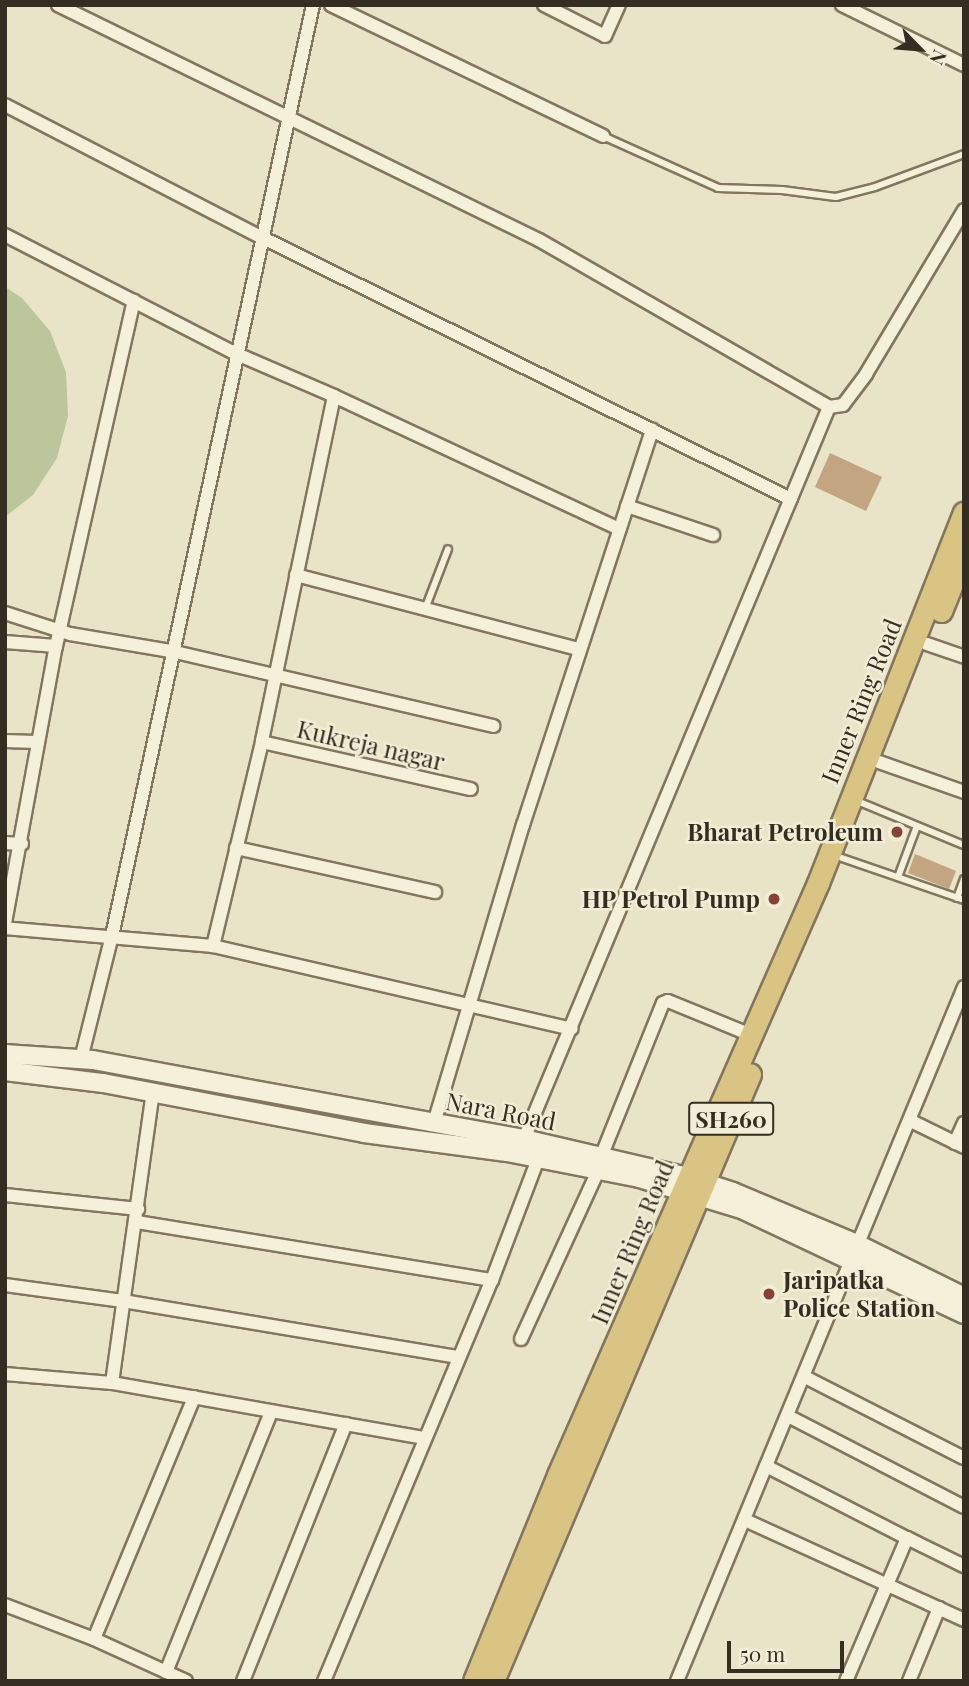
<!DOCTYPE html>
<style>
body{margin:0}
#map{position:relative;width:969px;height:1686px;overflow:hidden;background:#e9e3c7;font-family:"Playfair Display",serif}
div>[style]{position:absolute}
.green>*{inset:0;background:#bcc69c}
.building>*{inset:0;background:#c3a582}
.roads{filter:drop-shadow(2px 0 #83765f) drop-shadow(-2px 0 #83765f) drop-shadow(0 2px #83765f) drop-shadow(0 -2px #83765f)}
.service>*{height:6px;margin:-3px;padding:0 3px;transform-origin:3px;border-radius:3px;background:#f5f0da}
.minor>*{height:12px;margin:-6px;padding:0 6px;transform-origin:6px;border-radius:6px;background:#f5f0da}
.secondary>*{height:18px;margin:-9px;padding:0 9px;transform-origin:9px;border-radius:9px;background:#f5f0da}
.trunk>*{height:21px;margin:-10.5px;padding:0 10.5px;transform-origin:10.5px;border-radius:10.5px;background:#dac483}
.dots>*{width:19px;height:19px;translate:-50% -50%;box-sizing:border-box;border:4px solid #f1edd6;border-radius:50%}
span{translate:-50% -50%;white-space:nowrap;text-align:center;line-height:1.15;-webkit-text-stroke:5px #f1edd6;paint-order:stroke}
.shield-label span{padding:2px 5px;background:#f1edd6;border:2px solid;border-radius:5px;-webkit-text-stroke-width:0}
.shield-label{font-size:23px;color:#352d21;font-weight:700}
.street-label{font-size:24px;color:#352d21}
.poi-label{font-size:24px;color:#352d21;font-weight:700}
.right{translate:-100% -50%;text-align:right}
.left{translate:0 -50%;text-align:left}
.frame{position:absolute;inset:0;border:7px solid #352d21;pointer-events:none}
.north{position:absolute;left:885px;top:14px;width:70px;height:70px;-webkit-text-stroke:5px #f1edd6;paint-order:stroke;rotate:115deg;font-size:19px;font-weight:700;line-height:28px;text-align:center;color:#352d21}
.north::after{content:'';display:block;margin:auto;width:24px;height:32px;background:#352d21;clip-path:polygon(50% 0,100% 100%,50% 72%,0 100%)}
.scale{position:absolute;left:727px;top:1641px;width:117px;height:32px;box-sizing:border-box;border:4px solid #352d21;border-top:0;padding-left:9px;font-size:21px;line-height:24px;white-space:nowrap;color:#352d21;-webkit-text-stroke:5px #f1edd6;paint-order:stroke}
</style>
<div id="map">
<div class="green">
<i style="clip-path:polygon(5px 287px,22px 298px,50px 331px,66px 372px,68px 416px,57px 458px,33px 495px,5px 517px)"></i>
</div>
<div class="building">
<i style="clip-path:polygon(830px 453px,882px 477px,866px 511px,815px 487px)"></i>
<i style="clip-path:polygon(915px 854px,956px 871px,949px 889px,908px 873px)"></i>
</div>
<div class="roads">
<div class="service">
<i style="left:603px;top:136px;width:126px;rotate:24.3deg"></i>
<i style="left:718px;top:188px;width:64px;rotate:1.8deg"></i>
<i style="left:782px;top:190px;width:54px;rotate:7.4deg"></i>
<i style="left:836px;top:197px;width:40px;rotate:-14.4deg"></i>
<i style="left:875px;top:187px;width:95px;rotate:-20.3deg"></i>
<i style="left:425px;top:609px;width:64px;rotate:-69deg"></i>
<i style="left:862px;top:803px;width:110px;rotate:22.4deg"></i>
<i style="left:842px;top:858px;width:129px;rotate:19deg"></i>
<i style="left:898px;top:877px;width:54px;rotate:-69.6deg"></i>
<i style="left:957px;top:898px;width:20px;rotate:-70deg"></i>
</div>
<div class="minor">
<i style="left:58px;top:5px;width:535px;rotate:26.04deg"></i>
<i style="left:539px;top:240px;width:335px;rotate:29.9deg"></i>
<i style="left:829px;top:407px;width:793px;rotate:112.62deg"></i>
<i style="left:331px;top:5px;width:302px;rotate:25.7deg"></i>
<i style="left:544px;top:5px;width:68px;rotate:26.9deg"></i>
<i style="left:605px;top:36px;width:34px;rotate:-66deg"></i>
<i style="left:842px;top:5px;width:136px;rotate:26.2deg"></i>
<i style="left:5px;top:105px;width:288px;rotate:27.3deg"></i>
<i style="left:261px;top:237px;width:591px;rotate:26.31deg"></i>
<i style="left:5px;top:235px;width:261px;rotate:27.2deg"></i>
<i style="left:237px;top:354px;width:106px;rotate:23.4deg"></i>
<i style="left:334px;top:396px;width:353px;rotate:101.8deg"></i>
<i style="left:262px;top:742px;width:210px;rotate:103.5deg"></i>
<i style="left:213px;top:946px;width:209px;rotate:-175.1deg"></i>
<i style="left:334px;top:396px;width:315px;rotate:25deg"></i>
<i style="left:829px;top:407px;width:14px;rotate:-8deg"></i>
<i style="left:843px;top:405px;width:39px;rotate:-53deg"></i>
<i style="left:866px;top:374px;width:191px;rotate:-59.1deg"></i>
<i style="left:627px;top:506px;width:91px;rotate:18.6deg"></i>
<i style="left:296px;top:575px;width:293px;rotate:14.7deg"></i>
<i style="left:5px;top:613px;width:68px;rotate:17.9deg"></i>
<i style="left:70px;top:634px;width:102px;rotate:9.6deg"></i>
<i style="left:171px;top:651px;width:331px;rotate:13.1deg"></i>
<i style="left:5px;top:642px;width:51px;rotate:4.5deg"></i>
<i style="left:927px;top:644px;width:39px;rotate:19deg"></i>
<i style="left:5px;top:741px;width:31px;rotate:2deg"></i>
<i style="left:262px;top:742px;width:214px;rotate:12.7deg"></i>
<i style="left:879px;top:762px;width:90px;rotate:19.4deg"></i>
<i style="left:5px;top:843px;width:17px;rotate:3deg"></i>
<i style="left:236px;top:848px;width:204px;rotate:12.5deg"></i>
<i style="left:5px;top:923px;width:282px;rotate:-79.6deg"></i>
<i style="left:56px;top:646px;width:354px;rotate:-77.3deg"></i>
<i style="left:213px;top:946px;width:368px;rotate:13deg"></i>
<i style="left:81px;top:1059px;width:127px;rotate:-75.9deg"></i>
<i style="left:112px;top:936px;width:952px;rotate:-77.82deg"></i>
<i style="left:911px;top:1121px;width:59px;rotate:26.1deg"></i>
<i style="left:434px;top:1123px;width:311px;rotate:-73.4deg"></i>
<i style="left:523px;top:825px;width:416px;rotate:-71.9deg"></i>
<i style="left:955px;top:1143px;width:22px;rotate:-66deg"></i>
<i style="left:601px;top:1157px;width:166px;rotate:-68.1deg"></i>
<i style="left:663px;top:1003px;width:5px;rotate:-22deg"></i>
<i style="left:668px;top:1001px;width:90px;rotate:22.3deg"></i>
<i style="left:5px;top:1195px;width:134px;rotate:6deg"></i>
<i style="left:137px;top:1222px;width:360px;rotate:9.3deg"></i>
<i style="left:5px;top:1285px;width:119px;rotate:7.7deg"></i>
<i style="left:123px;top:1301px;width:340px;rotate:9.5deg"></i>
<i style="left:521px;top:1339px;width:187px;rotate:-65.4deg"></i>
<i style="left:5px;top:1374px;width:107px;rotate:4.8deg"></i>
<i style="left:112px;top:1383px;width:316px;rotate:10deg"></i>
<i style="left:805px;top:1377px;width:178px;rotate:27deg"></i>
<i style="left:112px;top:1383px;width:293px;rotate:-82deg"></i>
<i style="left:788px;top:1416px;width:198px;rotate:27.3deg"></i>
<i style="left:766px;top:1466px;width:158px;rotate:27.1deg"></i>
<i style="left:907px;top:1538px;width:155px;rotate:113.1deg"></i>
<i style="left:745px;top:1520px;width:241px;rotate:24.5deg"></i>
<i style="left:907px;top:1538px;width:64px;rotate:26.2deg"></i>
<i style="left:5px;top:1605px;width:95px;rotate:20.9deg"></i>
<i style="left:94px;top:1639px;width:101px;rotate:24.5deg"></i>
<i style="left:94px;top:1639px;width:262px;rotate:-67.5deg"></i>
<i style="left:166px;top:1672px;width:280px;rotate:-68deg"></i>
<i style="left:243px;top:1681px;width:277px;rotate:-68.2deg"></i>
<i style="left:324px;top:1681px;width:435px;rotate:-67.3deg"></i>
<i style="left:492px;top:1280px;width:129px;rotate:-69.2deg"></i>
<i style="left:677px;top:1681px;width:751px;rotate:-67.53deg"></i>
<i style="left:909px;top:1681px;width:79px;rotate:-67.7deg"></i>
</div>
<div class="secondary">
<i style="left:5px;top:1054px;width:88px;rotate:3.9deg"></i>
<i style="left:93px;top:1060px;width:147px;rotate:10.5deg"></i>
<i style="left:238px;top:1087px;width:291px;rotate:10.3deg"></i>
<i style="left:524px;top:1139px;width:167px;rotate:13.1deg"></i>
<i style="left:687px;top:1177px;width:48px;rotate:18.1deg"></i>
<i style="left:733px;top:1192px;width:137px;rotate:22.8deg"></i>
<i style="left:859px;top:1245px;width:117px;rotate:26.3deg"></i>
<i style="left:5px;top:1071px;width:99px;rotate:7deg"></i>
<i style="left:103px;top:1083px;width:266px;rotate:10.8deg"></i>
<i style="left:364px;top:1133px;width:144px;rotate:7.6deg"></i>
<i style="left:507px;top:1152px;width:135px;rotate:11.1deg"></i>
<i style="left:639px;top:1178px;width:110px;rotate:16.9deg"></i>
<i style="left:744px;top:1210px;width:243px;rotate:25.3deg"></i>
</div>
<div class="trunk">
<i style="left:941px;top:611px;width:61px;rotate:-68deg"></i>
<i style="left:474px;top:1681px;width:222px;rotate:-67.8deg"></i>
<i style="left:558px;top:1475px;width:647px;rotate:-66.29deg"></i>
<i style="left:818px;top:883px;width:398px;rotate:-68.5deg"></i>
<i style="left:493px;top:1681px;width:659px;rotate:-67.05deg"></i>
</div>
</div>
<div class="dots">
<i style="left:897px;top:832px;background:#8b4036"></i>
<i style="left:774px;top:899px;background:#8b4036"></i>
<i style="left:769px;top:1294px;background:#8b4036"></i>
</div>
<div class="shield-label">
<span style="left:731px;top:1119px">SH260</span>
</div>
<div class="street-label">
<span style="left:861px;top:701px;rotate:-68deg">Inner Ring Road</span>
<span style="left:371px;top:745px;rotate:13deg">Kukreja nagar</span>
<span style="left:501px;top:1111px;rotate:11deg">Nara Road</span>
<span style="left:632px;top:1242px;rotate:-67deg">Inner Ring Road</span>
</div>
<div class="poi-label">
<span class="right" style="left:883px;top:832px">Bharat Petroleum</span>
<span class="right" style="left:760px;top:899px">HP Petrol Pump</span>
<span class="left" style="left:783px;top:1294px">Jaripatka<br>Police Station</span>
</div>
<div class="frame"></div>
<div class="north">N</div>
<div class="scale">50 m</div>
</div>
